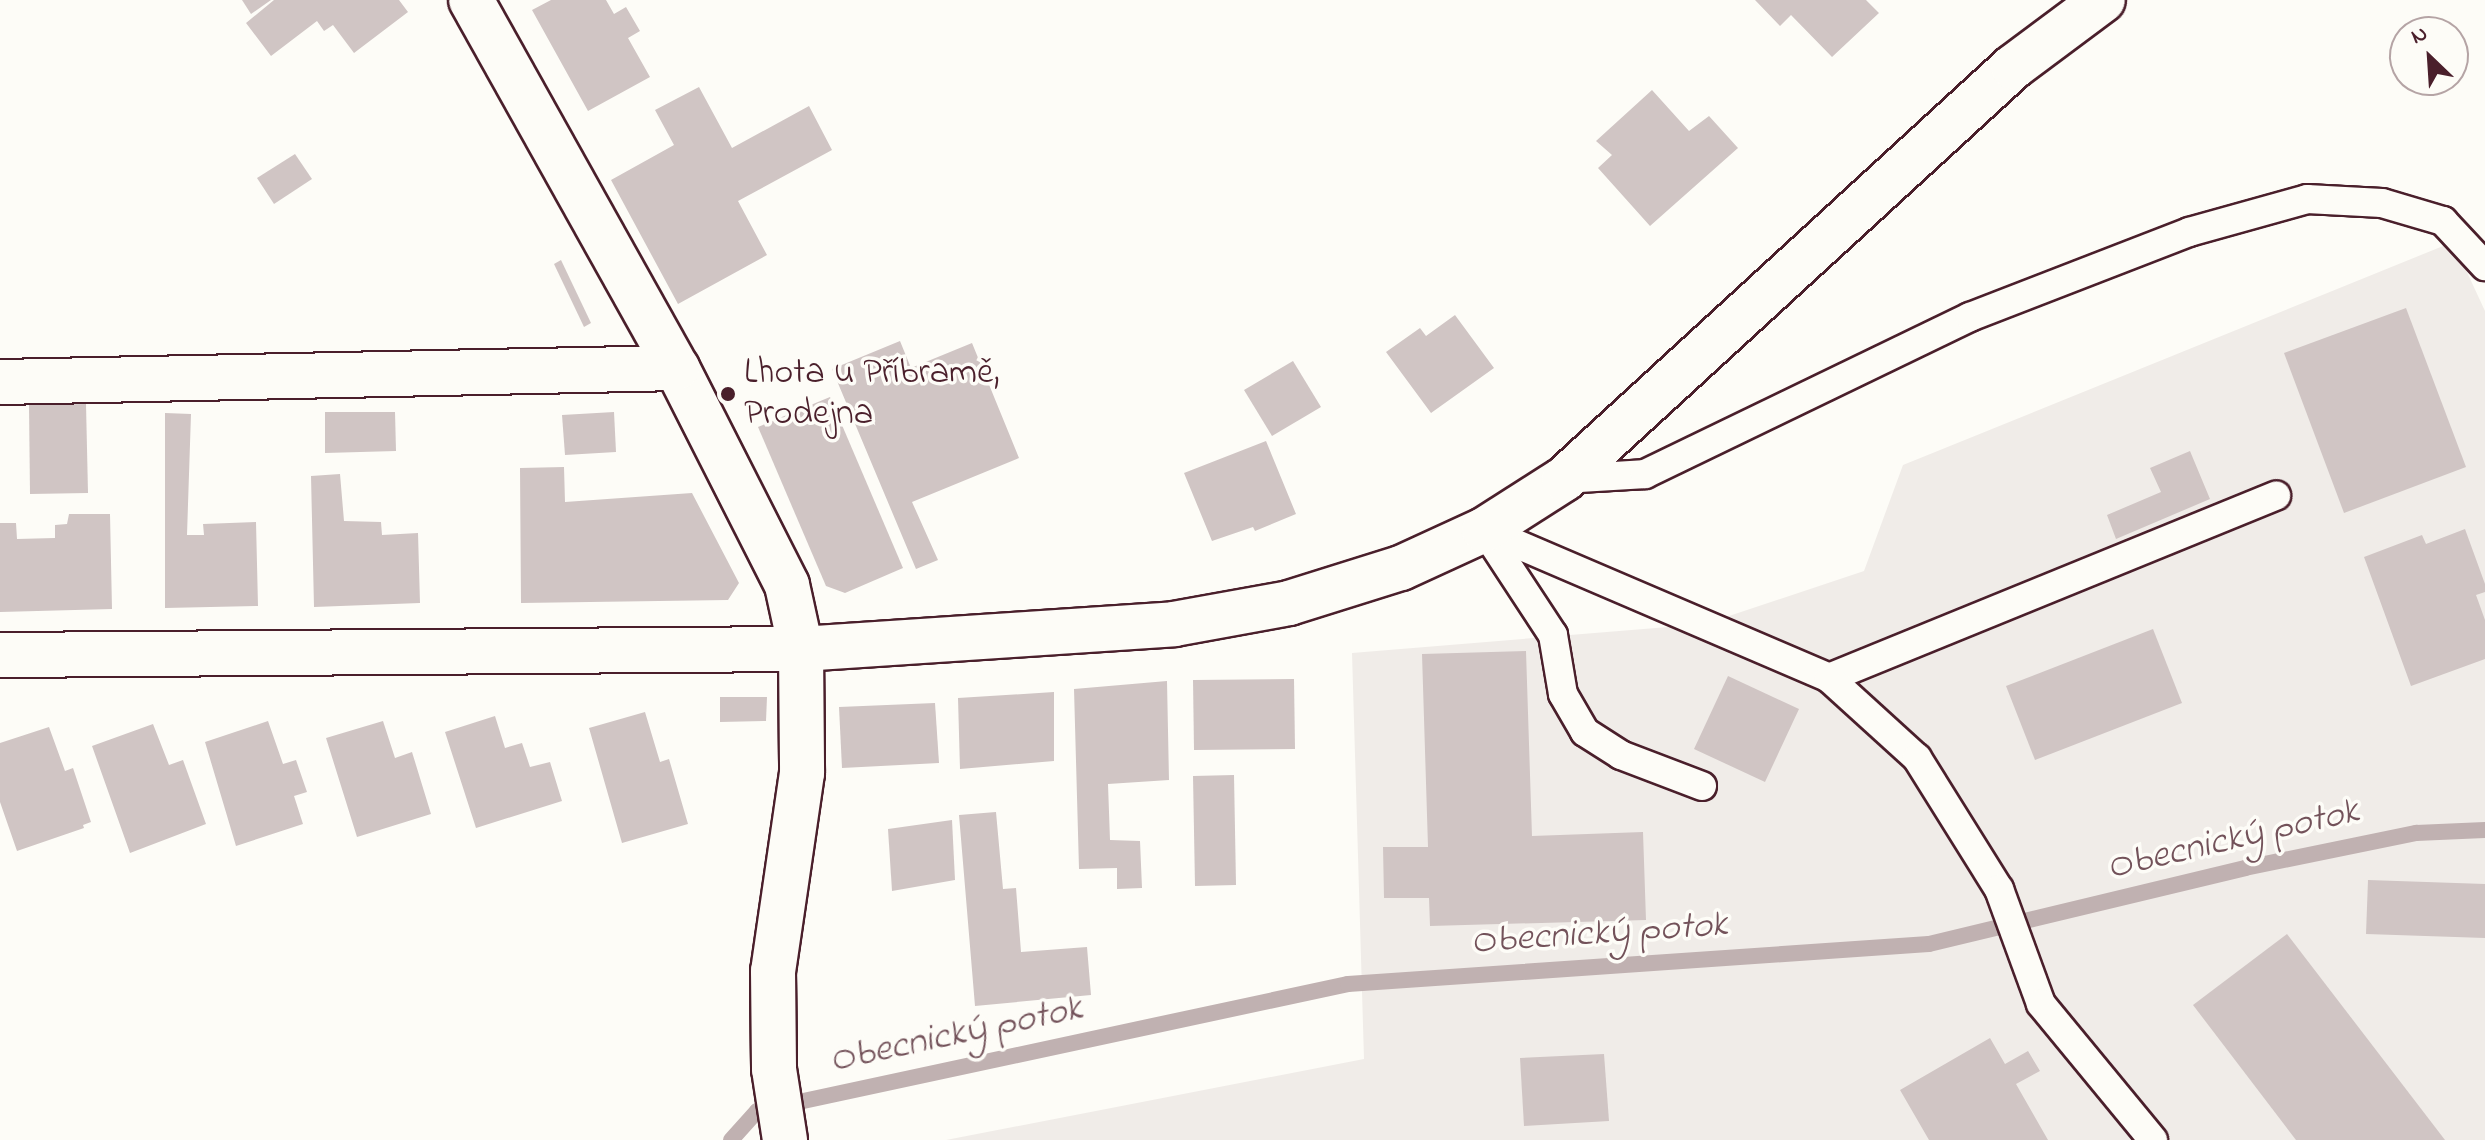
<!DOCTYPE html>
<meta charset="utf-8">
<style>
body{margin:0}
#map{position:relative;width:2485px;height:1140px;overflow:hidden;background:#fdfcf7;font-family:"Indie Flower",sans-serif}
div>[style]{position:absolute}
.built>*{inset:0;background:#f0ece8}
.stream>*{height:16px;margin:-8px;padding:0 8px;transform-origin:8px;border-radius:8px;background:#c0b1b1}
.building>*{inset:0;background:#d0c5c4}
.roads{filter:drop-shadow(2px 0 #4a1f2b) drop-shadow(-2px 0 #4a1f2b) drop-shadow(0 2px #4a1f2b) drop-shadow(0 -2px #4a1f2b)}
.lane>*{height:28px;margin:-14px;padding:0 14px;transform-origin:14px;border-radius:14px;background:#fdfcf7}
.street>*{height:44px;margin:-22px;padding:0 22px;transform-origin:22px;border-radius:22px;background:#fdfcf7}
.secondary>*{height:44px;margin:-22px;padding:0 22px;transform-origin:22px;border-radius:22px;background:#fdfcf7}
.dots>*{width:22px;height:22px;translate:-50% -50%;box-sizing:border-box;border:4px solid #fdfcf7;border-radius:50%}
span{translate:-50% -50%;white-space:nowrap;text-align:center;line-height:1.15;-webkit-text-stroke:7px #fdfcf7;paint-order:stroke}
.poi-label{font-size:36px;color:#4a1f2b}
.left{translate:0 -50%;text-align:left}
.water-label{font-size:38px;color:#73525a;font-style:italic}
.north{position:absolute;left:2389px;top:16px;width:80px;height:80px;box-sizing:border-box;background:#fdfcf7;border:2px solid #b5a4a5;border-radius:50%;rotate:335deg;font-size:22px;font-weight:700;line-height:32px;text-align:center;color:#4a1f2b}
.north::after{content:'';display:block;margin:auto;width:28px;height:36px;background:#4a1f2b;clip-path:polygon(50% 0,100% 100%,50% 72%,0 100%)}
</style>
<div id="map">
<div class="built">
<i style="clip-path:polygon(2453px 242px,2485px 311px,2485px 1140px,946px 1140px,1364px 1059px,1352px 653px,1705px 624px,1864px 571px,1903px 465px)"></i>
</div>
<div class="stream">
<i style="left:731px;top:1140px;width:39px;rotate:-48deg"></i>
<i style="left:757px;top:1111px;width:604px;rotate:-12.13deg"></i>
<i style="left:1348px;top:984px;width:582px;rotate:-3.94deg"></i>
<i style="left:1929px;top:944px;width:325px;rotate:-13.5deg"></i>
<i style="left:2245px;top:868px;width:175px;rotate:-11.6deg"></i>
<i style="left:2416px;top:833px;width:69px;rotate:-2.5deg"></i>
</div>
<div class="building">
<i style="clip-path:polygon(242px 0,271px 0,251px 14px)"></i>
<i style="clip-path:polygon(274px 0,399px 0,408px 12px,354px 53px,333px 25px,324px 31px,317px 21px,271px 56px,246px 23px)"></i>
<i style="clip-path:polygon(551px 0,606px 0,614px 14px,626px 7px,640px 31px,628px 38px,650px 77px,588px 111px,532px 10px)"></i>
<i style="clip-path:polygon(1755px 0,1866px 0,1879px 13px,1832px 57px,1791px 15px,1780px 26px)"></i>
<i style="clip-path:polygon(699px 87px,732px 148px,809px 106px,832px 150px,738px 201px,767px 255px,678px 304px,611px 180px,674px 145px,655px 110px)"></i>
<i style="clip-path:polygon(1652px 90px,1689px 131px,1709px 116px,1738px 148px,1650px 226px,1598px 168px,1612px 155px,1596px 141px)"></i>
<i style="clip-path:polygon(295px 154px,312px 179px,274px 204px,257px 178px)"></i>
<i style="clip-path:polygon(561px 260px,591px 323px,584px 327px,554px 264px)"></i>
<i style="clip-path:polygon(2406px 308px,2466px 467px,2344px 513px,2284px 353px)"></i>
<i style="clip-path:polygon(1455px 315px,1494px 368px,1431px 413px,1386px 352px,1420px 328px,1426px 336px)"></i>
<i style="clip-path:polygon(900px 341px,911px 368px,972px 343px,1019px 458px,912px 502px,938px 560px,916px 569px,832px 369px)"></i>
<i style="clip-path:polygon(1293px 361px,1321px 407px,1272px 436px,1244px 390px)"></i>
<i style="clip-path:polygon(830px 397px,903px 568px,845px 593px,826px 586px,758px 427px)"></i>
<i style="clip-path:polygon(86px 404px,88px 493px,30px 494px,29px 405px)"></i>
<i style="clip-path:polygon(325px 412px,395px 412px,396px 451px,325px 453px)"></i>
<i style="clip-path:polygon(614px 412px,616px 452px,565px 455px,562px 415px)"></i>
<i style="clip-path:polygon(165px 413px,191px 414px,187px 535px,204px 535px,203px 524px,256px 522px,258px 606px,165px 608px)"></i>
<i style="clip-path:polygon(1266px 441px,1296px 514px,1255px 531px,1253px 527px,1212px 541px,1184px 473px)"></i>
<i style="clip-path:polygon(2190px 451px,2210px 499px,2116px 539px,2107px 515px,2161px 492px,2150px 468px)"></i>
<i style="clip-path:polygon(564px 467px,565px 502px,692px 493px,739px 583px,728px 600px,521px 603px,520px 468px)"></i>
<i style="clip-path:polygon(340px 474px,344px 521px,381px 522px,382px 535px,418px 533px,420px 603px,314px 607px,311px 476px)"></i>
<i style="clip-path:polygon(69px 514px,110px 514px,112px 609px,0 612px,0 523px,16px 523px,17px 539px,55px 538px,55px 525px,67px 524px)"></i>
<i style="clip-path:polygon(2465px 529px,2485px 584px,2485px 592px,2476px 595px,2485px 620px,2485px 659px,2411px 686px,2364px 557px,2422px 535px,2426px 544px)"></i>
<i style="clip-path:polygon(2153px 629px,2182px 703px,2035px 760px,2006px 686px)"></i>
<i style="clip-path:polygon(1526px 651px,1532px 836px,1643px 832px,1646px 920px,1430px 926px,1429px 898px,1384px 898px,1383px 847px,1428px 847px,1422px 654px)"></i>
<i style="clip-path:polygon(1728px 676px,1799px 709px,1765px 782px,1694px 749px)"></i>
<i style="clip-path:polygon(1294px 679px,1295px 749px,1194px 750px,1193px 680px)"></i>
<i style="clip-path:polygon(1167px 681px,1169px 780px,1108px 784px,1110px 840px,1140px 841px,1142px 888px,1117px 889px,1117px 868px,1079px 869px,1074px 689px)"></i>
<i style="clip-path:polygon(1054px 692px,1054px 761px,960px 769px,958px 698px)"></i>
<i style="clip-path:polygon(720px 697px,767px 697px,766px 721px,720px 722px)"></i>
<i style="clip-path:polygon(935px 703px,939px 763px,842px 768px,839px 707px)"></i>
<i style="clip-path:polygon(645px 712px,660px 762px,669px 759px,688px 824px,622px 843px,589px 728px)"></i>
<i style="clip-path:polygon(495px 716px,505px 748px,522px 743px,530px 767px,550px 762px,562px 801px,476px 828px,445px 732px)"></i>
<i style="clip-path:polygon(268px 721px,283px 764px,296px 760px,307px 792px,294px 796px,303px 824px,236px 846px,205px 742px)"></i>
<i style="clip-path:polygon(383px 721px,395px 758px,412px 752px,431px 814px,357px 837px,326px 738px)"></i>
<i style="clip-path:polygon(153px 724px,169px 765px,183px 760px,206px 824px,130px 853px,92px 746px)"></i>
<i style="clip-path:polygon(49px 727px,65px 771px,73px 768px,91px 822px,83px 825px,84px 828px,17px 851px,0 802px,0 743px)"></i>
<i style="clip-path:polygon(1234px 775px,1236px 885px,1195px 886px,1193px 776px)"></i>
<i style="clip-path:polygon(996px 812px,1003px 889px,1016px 888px,1021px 952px,1087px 947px,1091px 995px,975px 1006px,959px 815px)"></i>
<i style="clip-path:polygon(952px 820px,955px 880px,892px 891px,888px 829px)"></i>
<i style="clip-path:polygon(2368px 880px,2485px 884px,2485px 938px,2366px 934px)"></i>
<i style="clip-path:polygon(2287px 934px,2445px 1140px,2296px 1140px,2193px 1005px)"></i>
<i style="clip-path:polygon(1990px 1038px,2005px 1064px,2028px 1051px,2040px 1071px,2016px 1084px,2048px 1140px,1929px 1140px,1900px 1090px)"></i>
<i style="clip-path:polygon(1604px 1054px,1609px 1121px,1524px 1126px,1520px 1058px)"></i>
</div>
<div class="roads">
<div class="lane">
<i style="left:1564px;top:479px;width:81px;rotate:-3.5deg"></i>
<i style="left:1645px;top:474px;width:361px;rotate:-25.8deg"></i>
<i style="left:1970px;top:317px;width:235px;rotate:-21.2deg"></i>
<i style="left:2189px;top:232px;width:123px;rotate:-15.6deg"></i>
<i style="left:2307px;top:199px;width:75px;rotate:3.1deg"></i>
<i style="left:2382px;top:203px;width:64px;rotate:16.4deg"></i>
<i style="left:2443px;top:221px;width:62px;rotate:47deg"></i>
<i style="left:1829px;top:678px;width:483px;rotate:-22.2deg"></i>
<i style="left:1702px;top:786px;width:87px;rotate:-159.1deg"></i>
<i style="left:1621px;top:755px;width:43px;rotate:-147.4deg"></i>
<i style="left:1585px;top:732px;width:44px;rotate:-120.1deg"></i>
<i style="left:1563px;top:694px;width:60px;rotate:-99.6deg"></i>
<i style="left:1553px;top:635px;width:126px;rotate:-123.3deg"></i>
<i style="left:1484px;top:530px;width:375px;rotate:23.2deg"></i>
<i style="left:1829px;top:678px;width:119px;rotate:42.3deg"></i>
<i style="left:1917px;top:758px;width:155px;rotate:58deg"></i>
<i style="left:1999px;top:889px;width:122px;rotate:69.9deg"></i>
<i style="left:2041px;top:1004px;width:176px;rotate:50.5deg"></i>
</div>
<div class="street">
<i style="left:471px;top:0;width:422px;rotate:60.8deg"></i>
<i style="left:677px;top:368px;width:243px;rotate:63.1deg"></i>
<i style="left:787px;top:585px;width:66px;rotate:77.7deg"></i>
<i style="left:801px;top:649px;width:124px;rotate:89.5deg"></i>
<i style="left:802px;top:773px;width:200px;rotate:98.3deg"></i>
<i style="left:773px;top:971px;width:98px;rotate:89.4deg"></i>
<i style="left:774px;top:1069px;width:72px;rotate:81.2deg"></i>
<i style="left:0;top:382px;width:677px;rotate:-1.18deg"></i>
</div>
<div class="secondary">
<i style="left:0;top:655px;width:801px;rotate:-0.43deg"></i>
<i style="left:801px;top:649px;width:374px;rotate:-3.8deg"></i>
<i style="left:1174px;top:624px;width:117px;rotate:-10.3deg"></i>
<i style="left:1289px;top:603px;width:117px;rotate:-17.4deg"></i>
<i style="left:1401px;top:568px;width:91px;rotate:-24.6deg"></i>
<i style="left:1484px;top:530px;width:95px;rotate:-32.5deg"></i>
<i style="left:1564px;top:479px;width:609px;rotate:-42.54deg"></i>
<i style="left:2013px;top:67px;width:112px;rotate:-36.7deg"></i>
</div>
</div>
<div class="dots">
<i style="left:728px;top:394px;background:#4a1f2b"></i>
</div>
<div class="poi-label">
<span class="left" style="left:744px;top:394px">Lhota u Příbramě,<br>Prodejna</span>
</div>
<div class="water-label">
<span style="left:2233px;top:841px;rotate:-13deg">Obecnický potok</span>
<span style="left:1599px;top:935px;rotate:-4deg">Obecnický potok</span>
<span style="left:956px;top:1036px;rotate:-12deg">Obecnický potok</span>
</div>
<div class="north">N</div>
</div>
